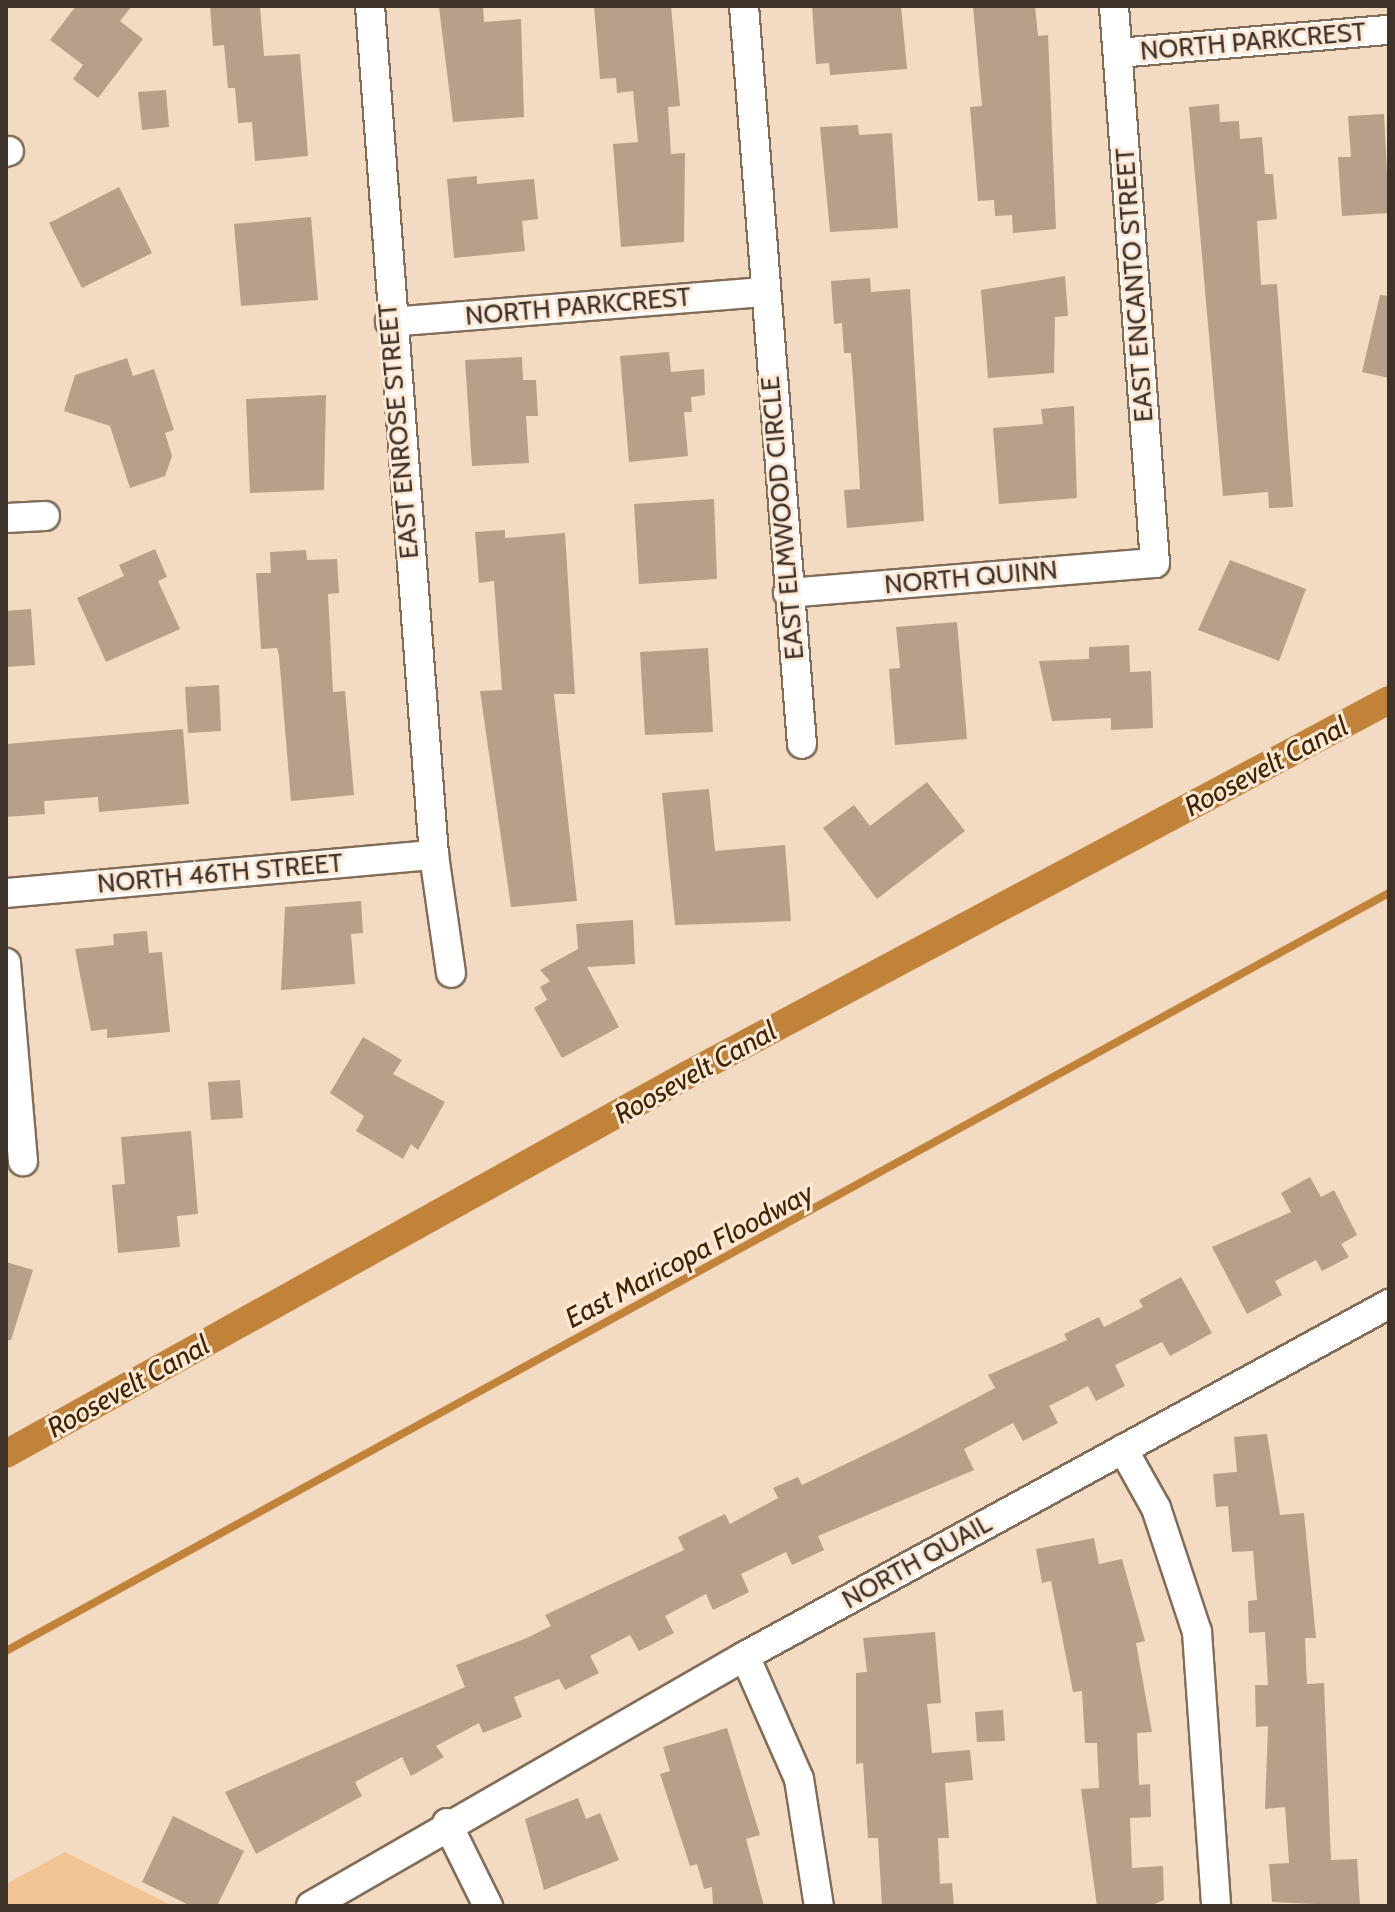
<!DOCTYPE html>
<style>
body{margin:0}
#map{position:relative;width:1395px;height:1912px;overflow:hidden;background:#f3dbc3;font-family:Cabin,sans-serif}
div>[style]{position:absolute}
.green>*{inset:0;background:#f2c494}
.stream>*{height:8px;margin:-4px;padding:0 4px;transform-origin:4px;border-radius:4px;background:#c1833a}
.canal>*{height:28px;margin:-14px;padding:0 14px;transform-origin:14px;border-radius:14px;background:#c1833a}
.building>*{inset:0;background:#b6a089}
.roads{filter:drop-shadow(2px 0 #826d58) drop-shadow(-2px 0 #826d58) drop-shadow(0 2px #826d58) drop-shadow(0 -2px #826d58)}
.street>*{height:28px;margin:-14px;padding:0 14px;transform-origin:14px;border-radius:14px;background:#fff}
span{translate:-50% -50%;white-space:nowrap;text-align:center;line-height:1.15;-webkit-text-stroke:6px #fde9d6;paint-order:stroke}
.street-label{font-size:26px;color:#3d332a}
.water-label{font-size:28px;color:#3f2605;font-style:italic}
.frame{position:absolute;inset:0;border:8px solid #3d332a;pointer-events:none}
</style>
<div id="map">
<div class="green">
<i style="clip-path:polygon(65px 1852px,173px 1906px,6px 1906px,6px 1884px)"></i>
</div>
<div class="stream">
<i style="left:6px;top:1651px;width:1577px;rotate:-28.73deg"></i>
</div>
<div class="canal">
<i style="left:6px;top:1454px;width:779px;rotate:-29.1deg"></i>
<i style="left:687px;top:1075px;width:796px;rotate:-28.11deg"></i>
</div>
<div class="building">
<i style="clip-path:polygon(76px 6px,132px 6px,120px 21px,143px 39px,98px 98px,73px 79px,83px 65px,50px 40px)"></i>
<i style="clip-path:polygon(210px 6px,260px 6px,264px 56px,300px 54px,308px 156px,255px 161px,252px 122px,238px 123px,235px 88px,228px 88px,224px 45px,213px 46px)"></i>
<i style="clip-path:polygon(483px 6px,484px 22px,521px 19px,524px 117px,453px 122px,439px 7px)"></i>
<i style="clip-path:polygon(594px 6px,671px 6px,680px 106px,668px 107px,671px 154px,685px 153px,684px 242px,621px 247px,613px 144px,638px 142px,633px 91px,617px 93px,616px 78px,600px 79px)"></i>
<i style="clip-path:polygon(812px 6px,901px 6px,907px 69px,830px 75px,829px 63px,816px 64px)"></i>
<i style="clip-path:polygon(973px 6px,1035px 6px,1038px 36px,1048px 35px,1056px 229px,1013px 233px,1012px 215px,995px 216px,994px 200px,978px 201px,970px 107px,982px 106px)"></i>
<i style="clip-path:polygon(166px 90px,169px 127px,142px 130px,138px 92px)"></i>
<i style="clip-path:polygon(1219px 104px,1220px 122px,1239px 121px,1240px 139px,1262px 137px,1265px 174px,1273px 174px,1277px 219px,1257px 221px,1261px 285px,1277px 284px,1293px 507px,1269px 508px,1268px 492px,1223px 496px,1189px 107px)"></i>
<i style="clip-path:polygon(1384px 114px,1389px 213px,1342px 216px,1338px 157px,1351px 157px,1348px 116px)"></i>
<i style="clip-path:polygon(858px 125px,859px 135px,892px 133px,898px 228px,830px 232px,820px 127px)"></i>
<i style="clip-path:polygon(477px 176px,477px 184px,534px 179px,538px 219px,522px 221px,525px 251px,454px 258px,447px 179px)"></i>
<i style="clip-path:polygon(119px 187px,152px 253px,82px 288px,49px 223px)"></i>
<i style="clip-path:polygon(311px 217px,318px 300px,241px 306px,234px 224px)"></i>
<i style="clip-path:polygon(1065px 276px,1068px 316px,1055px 317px,1054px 373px,988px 378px,981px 290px)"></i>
<i style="clip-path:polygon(870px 278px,871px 292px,910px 289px,924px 521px,847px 528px,844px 490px,860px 489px,856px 421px,851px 353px,844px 353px,842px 323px,834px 324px,831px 281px)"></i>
<i style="clip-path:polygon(1380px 295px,1389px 296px,1389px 378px,1362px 372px)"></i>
<i style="clip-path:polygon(669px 352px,671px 372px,704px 369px,705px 395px,691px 397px,692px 412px,684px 412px,688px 456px,629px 462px,620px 356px)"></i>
<i style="clip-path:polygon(522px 357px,523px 380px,536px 380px,538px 416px,526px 416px,529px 463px,472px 466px,465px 360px)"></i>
<i style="clip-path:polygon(127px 358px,133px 376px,154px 369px,174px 430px,165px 433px,172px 456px,165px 476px,130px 488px,110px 426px,64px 411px,75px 375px)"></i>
<i style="clip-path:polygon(326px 395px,324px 490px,250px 493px,246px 399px)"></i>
<i style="clip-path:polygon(1074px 406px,1077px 498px,999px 504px,993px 428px,1043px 424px,1041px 409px)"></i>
<i style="clip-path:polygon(714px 499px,717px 579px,639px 584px,634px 504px)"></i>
<i style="clip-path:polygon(505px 530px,505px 538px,565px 533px,575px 694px,554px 694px,577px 901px,511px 907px,480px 691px,502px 690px,494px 581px,479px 583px,475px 532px)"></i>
<i style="clip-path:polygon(155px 549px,167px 577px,158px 581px,180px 629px,106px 662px,77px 598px,124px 576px,119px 565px)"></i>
<i style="clip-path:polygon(306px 550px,307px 560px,337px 559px,339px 593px,328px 594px,333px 692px,345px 691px,354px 795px,291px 801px,279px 656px,277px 648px,261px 649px,256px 573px,271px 573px,270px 552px)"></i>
<i style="clip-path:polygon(1230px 560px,1306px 589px,1279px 661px,1198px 630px)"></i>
<i style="clip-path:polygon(31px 609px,35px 665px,6px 667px,6px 611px)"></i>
<i style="clip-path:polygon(957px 622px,967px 739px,895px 745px,889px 669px,900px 668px,896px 627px)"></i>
<i style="clip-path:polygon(1129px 645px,1130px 672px,1151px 671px,1153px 728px,1111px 730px,1111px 718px,1052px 721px,1039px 661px,1089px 659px,1089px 647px)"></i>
<i style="clip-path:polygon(708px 648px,713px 732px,645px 735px,640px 652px)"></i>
<i style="clip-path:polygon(219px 685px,221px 731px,188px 733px,185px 687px)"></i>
<i style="clip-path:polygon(183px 729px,189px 804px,99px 812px,98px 797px,44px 801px,45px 814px,6px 817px,6px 744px)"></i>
<i style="clip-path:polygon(927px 782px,965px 831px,877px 899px,823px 828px,854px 805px,870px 826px)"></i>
<i style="clip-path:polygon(709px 789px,715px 851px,785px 845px,791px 921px,675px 925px,662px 793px)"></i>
<i style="clip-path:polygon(361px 901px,363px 933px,351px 934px,355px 984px,281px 990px,285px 907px)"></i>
<i style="clip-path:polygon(633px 920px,635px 964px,587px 967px,619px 1027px,562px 1058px,534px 1008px,547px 1000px,540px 987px,550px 981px,540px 970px,578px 949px,576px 924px)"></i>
<i style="clip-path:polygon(147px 931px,149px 953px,162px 952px,170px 1032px,107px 1038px,107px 1029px,91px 1031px,75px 949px,114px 945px,113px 934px)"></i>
<i style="clip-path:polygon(363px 1037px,402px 1060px,393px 1074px,445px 1102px,418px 1150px,411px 1144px,403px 1159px,356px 1131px,364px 1116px,330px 1093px)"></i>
<i style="clip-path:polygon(240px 1080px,243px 1118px,211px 1120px,208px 1082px)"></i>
<i style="clip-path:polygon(191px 1131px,198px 1214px,177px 1216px,180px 1247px,118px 1253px,112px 1185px,125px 1184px,121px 1137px)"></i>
<i style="clip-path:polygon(1310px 1177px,1321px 1197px,1334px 1190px,1357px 1235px,1341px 1244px,1349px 1257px,1322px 1271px,1316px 1260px,1275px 1281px,1282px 1295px,1247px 1314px,1212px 1247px,1291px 1212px,1281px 1193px)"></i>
<i style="clip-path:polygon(6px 1262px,33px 1270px,11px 1340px,6px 1340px)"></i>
<i style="clip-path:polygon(1181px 1277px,1212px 1333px,1170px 1356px,1162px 1342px,1115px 1365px,1125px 1386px,1096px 1401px,1088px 1386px,1049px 1406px,1058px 1423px,1023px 1441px,1013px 1423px,964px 1449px,974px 1470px,818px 1536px,824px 1550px,792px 1565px,786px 1552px,741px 1574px,749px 1592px,713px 1610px,706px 1594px,665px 1616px,674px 1633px,639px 1651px,630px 1635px,590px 1656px,599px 1673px,565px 1690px,559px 1679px,514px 1697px,522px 1717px,483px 1733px,479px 1723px,436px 1746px,444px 1757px,411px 1776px,402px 1757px,355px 1782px,362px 1796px,256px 1854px,225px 1792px,465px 1687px,456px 1665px,527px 1638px,551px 1626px,545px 1615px,684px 1550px,678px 1537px,725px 1514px,730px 1524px,778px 1498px,773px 1488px,798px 1477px,802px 1485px,906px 1435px,995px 1388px,988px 1375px,1067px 1340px,1064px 1334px,1099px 1317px,1104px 1327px,1143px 1307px,1139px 1300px)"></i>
<i style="clip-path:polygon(1267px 1434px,1280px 1515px,1304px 1513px,1316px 1638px,1305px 1638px,1307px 1684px,1324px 1683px,1331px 1860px,1357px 1859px,1360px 1906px,1272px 1902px,1269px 1864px,1289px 1863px,1285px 1807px,1265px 1809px,1268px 1726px,1256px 1727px,1255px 1685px,1268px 1685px,1265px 1632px,1249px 1633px,1248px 1601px,1257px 1600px,1253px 1551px,1232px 1552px,1228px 1506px,1216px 1507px,1213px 1474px,1237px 1472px,1234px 1437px)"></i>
<i style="clip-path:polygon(1094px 1538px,1099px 1564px,1122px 1559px,1145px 1641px,1136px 1643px,1152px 1732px,1137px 1733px,1139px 1785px,1150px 1784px,1151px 1817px,1130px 1818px,1132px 1868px,1163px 1866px,1164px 1900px,1150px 1906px,1097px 1906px,1081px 1789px,1099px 1788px,1097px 1743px,1085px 1743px,1082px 1691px,1073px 1692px,1051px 1581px,1042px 1583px,1036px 1549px)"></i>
<i style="clip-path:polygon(935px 1632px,941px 1703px,927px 1704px,932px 1753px,970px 1750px,973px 1780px,945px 1783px,949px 1838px,938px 1838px,940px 1884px,952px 1883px,954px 1906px,882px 1906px,878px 1838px,868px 1838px,863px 1763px,856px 1764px,856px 1673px,867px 1672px,863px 1638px)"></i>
<i style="clip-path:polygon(1003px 1710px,1005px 1741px,977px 1742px,975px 1712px)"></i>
<i style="clip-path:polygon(727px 1728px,760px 1835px,746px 1839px,764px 1906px,713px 1906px,712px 1887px,704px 1889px,697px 1864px,690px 1866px,660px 1774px,670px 1771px,663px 1747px)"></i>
<i style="clip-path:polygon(578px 1798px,586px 1819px,600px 1813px,619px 1860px,544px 1890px,525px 1819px)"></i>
<i style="clip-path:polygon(173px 1816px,244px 1851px,217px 1906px,191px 1906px,142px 1882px)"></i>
</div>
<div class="roads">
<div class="street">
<i style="left:370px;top:6px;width:851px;rotate:85.69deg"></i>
<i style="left:434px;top:855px;width:119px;rotate:81.8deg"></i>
<i style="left:744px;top:6px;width:740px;rotate:85.51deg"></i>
<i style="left:1118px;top:53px;width:272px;rotate:-4.9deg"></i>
<i style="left:6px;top:152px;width:3px;rotate:-18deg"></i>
<i style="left:390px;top:322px;width:376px;rotate:-4.6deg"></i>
<i style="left:6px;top:518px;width:39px;rotate:-3deg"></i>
<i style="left:788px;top:593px;width:368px;rotate:-4.7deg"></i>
<i style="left:1155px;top:563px;width:559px;rotate:-94.21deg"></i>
<i style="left:6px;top:893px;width:430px;rotate:-5.1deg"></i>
<i style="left:6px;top:963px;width:199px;rotate:85.1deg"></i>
<i style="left:1123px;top:1449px;width:68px;rotate:60.8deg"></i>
<i style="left:1156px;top:1508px;width:131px;rotate:71.7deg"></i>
<i style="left:1197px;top:1632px;width:275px;rotate:86deg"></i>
<i style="left:745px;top:1656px;width:134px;rotate:66.3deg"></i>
<i style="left:799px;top:1779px;width:129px;rotate:81.1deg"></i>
<i style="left:447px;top:1823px;width:93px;rotate:63.7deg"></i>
<i style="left:311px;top:1906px;width:501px;rotate:-29.94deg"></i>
<i style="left:745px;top:1656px;width:734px;rotate:-28.66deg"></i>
</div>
</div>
<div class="street-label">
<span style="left:1253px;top:42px;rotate:-5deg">NORTH PARKCREST</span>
<span style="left:1135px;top:285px;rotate:-94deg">EAST ENCANTO STREET</span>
<span style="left:578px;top:307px;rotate:-5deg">NORTH PARKCREST</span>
<span style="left:399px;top:431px;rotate:-95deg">EAST ENROSE STREET</span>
<span style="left:783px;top:518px;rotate:-95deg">EAST ELMWOOD CIRCLE</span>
<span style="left:971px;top:578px;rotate:-5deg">NORTH QUINN</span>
<span style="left:220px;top:874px;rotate:-5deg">NORTH 46TH STREET</span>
<span style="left:917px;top:1562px;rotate:-29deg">NORTH QUAIL</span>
</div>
<div class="water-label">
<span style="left:1266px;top:766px;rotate:-28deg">Roosevelt Canal</span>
<span style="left:695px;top:1072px;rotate:-29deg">Roosevelt Canal</span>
<span style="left:689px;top:1255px;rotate:-28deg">East Maricopa Floodway</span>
<span style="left:128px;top:1386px;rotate:-29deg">Roosevelt Canal</span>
</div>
<div class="frame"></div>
</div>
